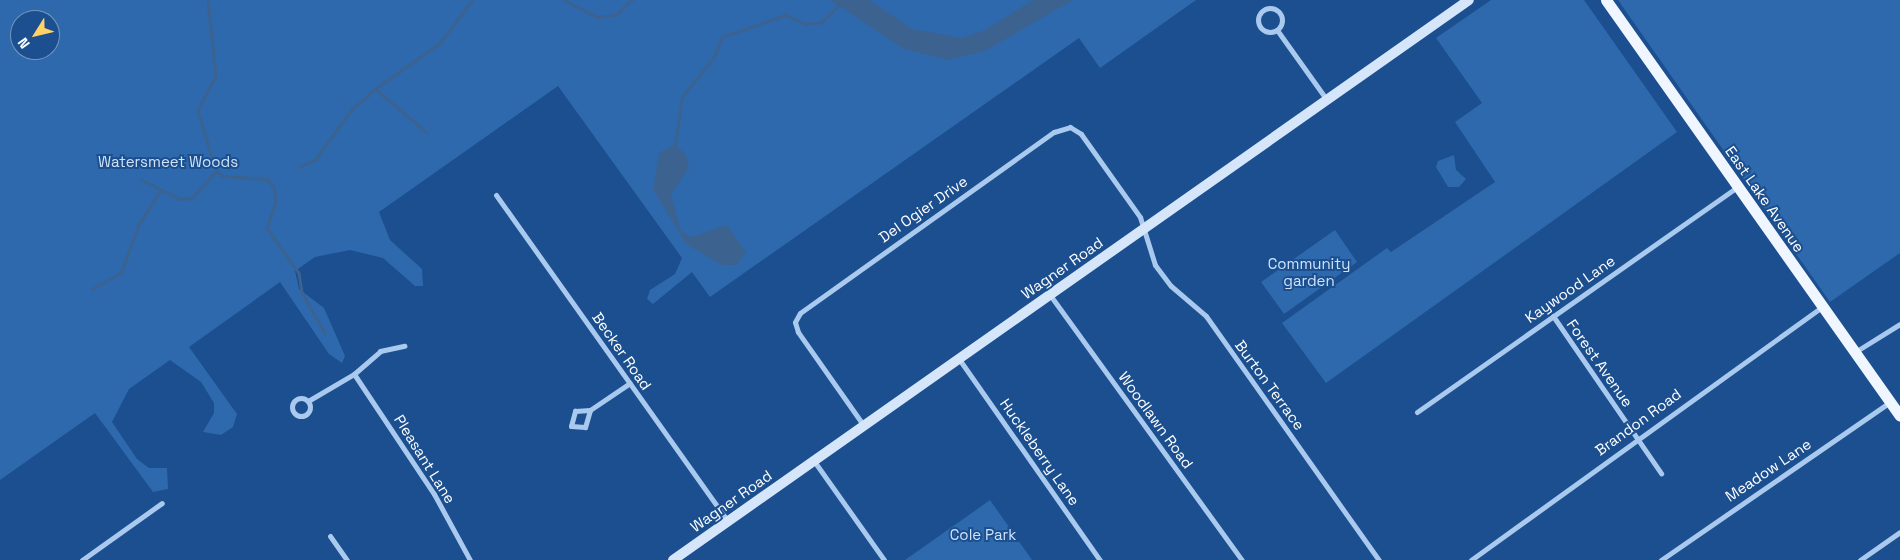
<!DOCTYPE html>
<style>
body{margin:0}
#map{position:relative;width:1900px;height:560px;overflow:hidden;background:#1b4f8f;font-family:"Space Grotesk",sans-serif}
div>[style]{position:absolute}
.green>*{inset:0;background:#2e69ad}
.water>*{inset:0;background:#3c6290}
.stream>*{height:2.5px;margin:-1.25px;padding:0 1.25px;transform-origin:1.25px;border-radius:1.25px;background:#3c6290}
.street>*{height:5px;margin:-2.5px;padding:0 2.5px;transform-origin:2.5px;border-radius:2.5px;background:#a9c9ee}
.street>.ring{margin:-2.5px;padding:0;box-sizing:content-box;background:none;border:5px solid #a9c9ee;border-radius:50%}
.secondary>*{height:10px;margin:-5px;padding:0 5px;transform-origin:5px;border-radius:5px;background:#d6e6fa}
.primary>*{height:11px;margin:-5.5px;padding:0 5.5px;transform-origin:5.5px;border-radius:5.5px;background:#f0f6ff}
span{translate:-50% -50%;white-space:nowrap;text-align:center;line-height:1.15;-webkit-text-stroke:4px #1b4f8f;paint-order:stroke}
.park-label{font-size:15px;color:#cfe3fa}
.street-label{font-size:15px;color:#fff}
.north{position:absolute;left:10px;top:10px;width:50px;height:50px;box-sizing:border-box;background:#1b4f8f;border:1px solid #7695bc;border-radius:50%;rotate:234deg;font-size:14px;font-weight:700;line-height:20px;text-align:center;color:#fff}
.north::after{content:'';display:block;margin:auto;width:18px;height:22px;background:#ffd166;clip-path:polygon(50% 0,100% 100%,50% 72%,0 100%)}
</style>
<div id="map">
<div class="green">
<i style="clip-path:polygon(evenodd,0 0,1196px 0,1100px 68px,1079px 38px,710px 297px,692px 272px,653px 304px,647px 299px,650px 290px,675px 274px,682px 258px,558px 86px,379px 212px,390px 240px,422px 269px,423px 286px,415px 286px,383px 258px,350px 250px,315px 257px,295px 271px,299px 289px,324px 308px,345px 356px,342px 363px,329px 354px,280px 282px,189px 347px,237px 414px,233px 427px,221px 435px,203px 432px,214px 413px,214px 403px,201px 382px,170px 360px,129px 389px,112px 422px,137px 459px,149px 468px,167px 468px,168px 489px,153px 492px,95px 413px,0 480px,0 0,20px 20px,50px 20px,50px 50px,20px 50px,20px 20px)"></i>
<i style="clip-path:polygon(1491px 0,1584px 0,1677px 132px,1326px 383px,1282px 323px,1387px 248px,1391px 252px,1495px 182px,1455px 122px,1482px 103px,1436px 38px)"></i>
<i style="clip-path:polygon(1618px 0,1900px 0,1900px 253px,1830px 302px)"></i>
<i style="clip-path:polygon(1454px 155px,1456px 170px,1466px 179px,1459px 187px,1448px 187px,1436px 167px,1438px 161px)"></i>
<i style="clip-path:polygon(1335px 230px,1357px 262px,1284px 314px,1261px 282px)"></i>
<i style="clip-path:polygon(990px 500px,1032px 560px,905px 560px,976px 510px)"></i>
</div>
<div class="water">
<i style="clip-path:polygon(830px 0,869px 0,912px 29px,962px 38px,985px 30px,1033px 0,1073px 0,985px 51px,948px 60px,904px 49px)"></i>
<i style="clip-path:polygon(675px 144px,686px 155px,689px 167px,671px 195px,681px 231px,692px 237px,727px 225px,746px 252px,737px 265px,722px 265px,686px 244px,653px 189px,659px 153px)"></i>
</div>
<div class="stream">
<i style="left:208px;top:0;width:76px;rotate:84deg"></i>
<i style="left:216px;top:76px;width:38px;rotate:118deg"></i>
<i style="left:198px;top:110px;width:64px;rotate:73.6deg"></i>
<i style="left:216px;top:171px;width:9px;rotate:36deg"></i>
<i style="left:223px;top:176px;width:44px;rotate:3.9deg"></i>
<i style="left:267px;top:179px;width:11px;rotate:49deg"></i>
<i style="left:274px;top:187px;width:14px;rotate:82deg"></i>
<i style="left:276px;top:201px;width:28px;rotate:108deg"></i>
<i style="left:267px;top:228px;width:55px;rotate:54.6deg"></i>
<i style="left:299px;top:273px;width:19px;rotate:81deg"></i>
<i style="left:302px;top:292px;width:47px;rotate:60.7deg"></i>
<i style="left:564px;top:0;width:38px;rotate:27deg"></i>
<i style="left:598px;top:17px;width:17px;rotate:-7deg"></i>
<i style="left:615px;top:15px;width:23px;rotate:-41deg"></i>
<i style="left:427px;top:133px;width:68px;rotate:-139.8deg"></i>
<i style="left:375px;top:89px;width:80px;rotate:-35.3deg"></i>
<i style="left:440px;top:43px;width:54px;rotate:-53.3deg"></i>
<i style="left:675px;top:144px;width:48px;rotate:-81.5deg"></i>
<i style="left:682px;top:97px;width:51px;rotate:-51.3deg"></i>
<i style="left:714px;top:57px;width:22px;rotate:-68deg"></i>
<i style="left:722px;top:37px;width:67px;rotate:-19.2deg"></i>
<i style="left:785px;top:15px;width:23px;rotate:23deg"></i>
<i style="left:806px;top:24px;width:16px;rotate:-7deg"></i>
<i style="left:822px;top:22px;width:31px;rotate:-45deg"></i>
<i style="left:298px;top:167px;width:18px;rotate:-22deg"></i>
<i style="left:315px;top:160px;width:62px;rotate:-54.2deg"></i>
<i style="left:351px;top:110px;width:32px;rotate:-41deg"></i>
<i style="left:142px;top:180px;width:42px;rotate:26.6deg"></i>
<i style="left:180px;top:199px;width:12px;rotate:-5deg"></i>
<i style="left:192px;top:198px;width:36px;rotate:-48deg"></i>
<i style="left:92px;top:289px;width:33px;rotate:-29deg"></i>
<i style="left:121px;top:273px;width:50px;rotate:-70.1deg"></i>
<i style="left:138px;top:226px;width:41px;rotate:-57.8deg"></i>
</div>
<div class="street">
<i class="ring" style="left:1258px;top:8px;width:19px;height:19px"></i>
<i style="left:1277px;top:30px;width:86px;rotate:54.5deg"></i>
<i style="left:496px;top:195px;width:400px;rotate:54.6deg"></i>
<i style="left:1050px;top:295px;width:327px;rotate:54.1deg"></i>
<i style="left:1553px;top:316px;width:191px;rotate:55.5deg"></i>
<i style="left:1855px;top:352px;width:53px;rotate:-31.9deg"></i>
<i style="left:959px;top:359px;width:246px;rotate:55deg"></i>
<i style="left:354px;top:374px;width:144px;rotate:56.3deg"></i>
<i style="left:434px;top:494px;width:75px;rotate:61.4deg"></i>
<i class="ring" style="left:292px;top:398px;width:13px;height:13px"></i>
<i style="left:308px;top:401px;width:53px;rotate:-30.4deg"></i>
<i style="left:354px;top:374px;width:35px;rotate:-41deg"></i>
<i style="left:380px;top:351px;width:25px;rotate:-12deg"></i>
<i style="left:590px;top:410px;width:18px;rotate:106deg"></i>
<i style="left:585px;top:427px;width:14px;rotate:-176deg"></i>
<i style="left:571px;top:426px;width:16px;rotate:-75deg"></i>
<i style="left:575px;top:411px;width:15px;rotate:-4deg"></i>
<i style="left:590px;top:410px;width:48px;rotate:-34deg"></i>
<i style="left:1417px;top:412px;width:391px;rotate:-35.1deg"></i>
<i style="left:864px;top:426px;width:115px;rotate:-125.1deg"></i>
<i style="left:798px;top:332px;width:10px;rotate:-107deg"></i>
<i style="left:795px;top:322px;width:10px;rotate:-61deg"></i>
<i style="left:800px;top:313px;width:312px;rotate:-35.5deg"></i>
<i style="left:1054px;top:132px;width:17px;rotate:-17deg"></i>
<i style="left:1070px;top:127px;width:13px;rotate:32deg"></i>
<i style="left:1081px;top:134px;width:102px;rotate:54.6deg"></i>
<i style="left:1140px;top:217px;width:50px;rotate:72.6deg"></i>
<i style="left:1155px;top:265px;width:26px;rotate:53deg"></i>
<i style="left:1171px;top:286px;width:46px;rotate:40.6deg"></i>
<i style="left:1206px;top:316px;width:299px;rotate:54.7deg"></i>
<i style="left:814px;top:461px;width:121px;rotate:54.7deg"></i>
<i style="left:330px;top:536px;width:29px;rotate:55deg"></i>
<i style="left:82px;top:560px;width:98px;rotate:-35.5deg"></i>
<i style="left:1471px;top:560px;width:433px;rotate:-35.8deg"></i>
<i style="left:1661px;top:560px;width:278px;rotate:-34.6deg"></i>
<i style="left:1860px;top:560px;width:49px;rotate:-35deg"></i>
</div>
<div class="secondary">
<i style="left:673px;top:560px;width:973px;rotate:-35.13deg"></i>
</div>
<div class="primary">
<i style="left:1606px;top:0;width:509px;rotate:54.75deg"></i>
</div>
<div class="park-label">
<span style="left:168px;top:162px">Watersmeet Woods</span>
<span style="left:1309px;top:272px">Community<br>garden</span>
<span style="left:983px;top:535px">Cole Park</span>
</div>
<div class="street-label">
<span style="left:1765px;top:199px;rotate:55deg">East Lake Avenue</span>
<span style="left:923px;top:209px;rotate:-35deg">Del Ogier Drive</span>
<span style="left:1062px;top:268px;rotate:-35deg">Wagner Road</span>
<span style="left:1570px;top:289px;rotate:-35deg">Kaywood Lane</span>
<span style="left:622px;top:351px;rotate:55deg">Becker Road</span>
<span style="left:1600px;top:363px;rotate:55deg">Forest Avenue</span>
<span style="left:1270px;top:385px;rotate:54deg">Burton Terrace</span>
<span style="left:1156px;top:420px;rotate:54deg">Woodlawn Road</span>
<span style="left:1638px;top:422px;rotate:-36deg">Brandon Road</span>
<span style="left:1040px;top:452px;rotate:55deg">Huckleberry Lane</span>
<span style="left:425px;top:459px;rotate:58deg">Pleasant Lane</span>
<span style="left:1768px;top:470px;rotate:-34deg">Meadow Lane</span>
<span style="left:731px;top:501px;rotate:-35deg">Wagner Road</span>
</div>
<div class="north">N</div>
</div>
